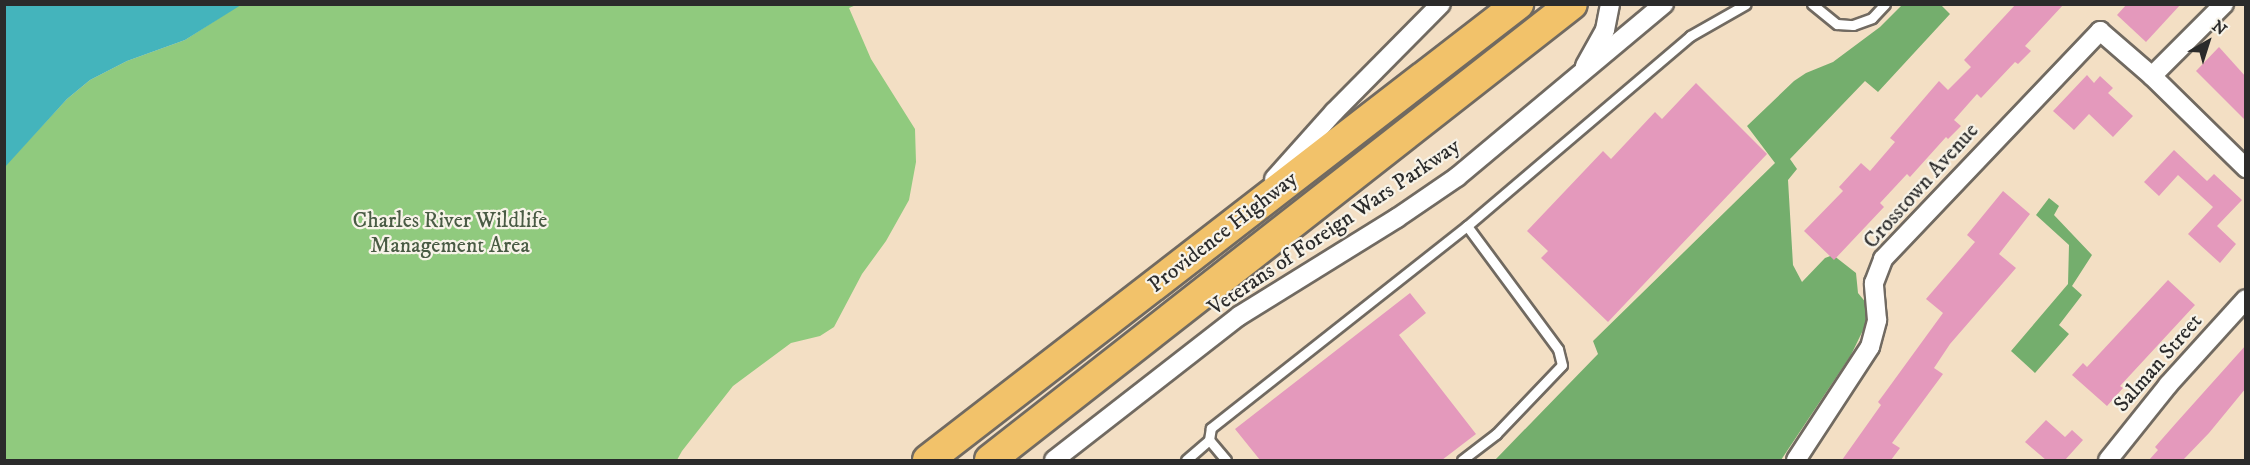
<!DOCTYPE html>
<style>
body{margin:0}
#map{position:relative;width:2250px;height:465px;overflow:hidden;background:#f3dfc4;font-family:"IM FELL DW Pica",serif}
div>[style]{position:absolute}
.green>*{inset:0;background:#90ca7e}
.forest>*{inset:0;background:#74ae6d}
.water>*{inset:0;background:#44b4bc}
.building>*{inset:0;background:#e499bc}
.roads{filter:drop-shadow(2px 0 #716a61) drop-shadow(-2px 0 #716a61) drop-shadow(0 2px #716a61) drop-shadow(0 -2px #716a61)}
.service>*{height:9px;margin:-4.5px;padding:0 4.5px;transform-origin:4.5px;border-radius:4.5px;background:#fff}
.minor>*{height:18px;margin:-9px;padding:0 9px;transform-origin:9px;border-radius:9px;background:#fff}
.trunk>*{height:30px;margin:-15px;padding:0 15px;transform-origin:15px;border-radius:15px;background:#f2c26a}
span{translate:-50% -50%;white-space:nowrap;text-align:center;line-height:1.15;-webkit-text-stroke:4.5px #f7f3e8;paint-order:stroke}
.street-label{font-size:22px;color:#2b2b2b}
.park-label{font-size:22px;color:#495b44}
.frame{position:absolute;inset:0;border:6px solid #2b2b2b;pointer-events:none}
.north{position:absolute;left:2178px;top:12px;width:60px;height:60px;-webkit-text-stroke:4px #f7f3e8;paint-order:stroke;rotate:39deg;font-size:16px;font-weight:700;line-height:24px;text-align:center;color:#2b2b2b}
.north::after{content:'';display:block;margin:auto;width:21px;height:27px;background:#2b2b2b;clip-path:polygon(50% 0,100% 100%,50% 72%,0 100%)}
</style>
<div id="map">
<div class="green">
<i style="clip-path:polygon(241px 4px,856px 5px,849px 8px,871px 59px,915px 129px,916px 162px,909px 200px,886px 241px,862px 274px,834px 327px,820px 336px,791px 343px,733px 386px,682px 451px,677px 460px,5px 460px,4px 167px,67px 99px,90px 80px,127px 61px,185px 40px)"></i>
</div>
<div class="forest">
<i style="clip-path:polygon(1902px 5px,1941px 5px,1950px 14px,1878px 92px,1865px 81px,1790px 159px,1797px 169px,1788px 180px,1793px 265px,1802px 282px,1825px 258px,1833px 255px,1856px 273px,1858px 293px,1867px 304px,1866px 324px,1851px 355px,1781px 460px,1495px 460px,1598px 354px,1593px 341px,1775px 163px,1747px 126px,1794px 81px,1806px 73px,1833px 62px,1880px 27px)"></i>
<i style="clip-path:polygon(2049px 198px,2059px 206px,2054px 215px,2092px 255px,2072px 286px,2082px 295px,2059px 325px,2069px 334px,2035px 373px,2011px 351px,2068px 284px,2069px 245px,2036px 215px)"></i>
</div>
<div class="water">
<i style="clip-path:polygon(5px 4px,241px 4px,241px 5px,185px 40px,127px 61px,90px 80px,67px 99px,5px 167px)"></i>
</div>
<div class="building">
<i style="clip-path:polygon(2016px 4px,2064px 4px,2025px 46px,2031px 51px,2018px 64px,2015px 62px,1981px 98px,1977px 94px,1954px 120px,1961px 126px,1948px 139px,1946px 137px,1910px 177px,1907px 174px,1880px 203px,1884px 207px,1834px 260px,1804px 231px,1843px 191px,1839px 187px,1861px 163px,1870px 171px,1895px 142px,1890px 138px,1939px 81px,1948px 90px,1971px 67px,1964px 60px)"></i>
<i style="clip-path:polygon(2127px 4px,2181px 4px,2146px 42px,2117px 15px)"></i>
<i style="clip-path:polygon(2219px 47px,2246px 77px,2246px 121px,2196px 71px)"></i>
<i style="clip-path:polygon(2087px 75px,2094px 83px,2100px 76px,2113px 88px,2108px 93px,2133px 116px,2113px 137px,2089px 114px,2074px 130px,2053px 111px)"></i>
<i style="clip-path:polygon(1696px 83px,1767px 154px,1608px 322px,1541px 258px,1548px 251px,1527px 231px,1603px 151px,1611px 159px,1655px 112px,1662px 119px)"></i>
<i style="clip-path:polygon(2174px 150px,2207px 181px,2214px 174px,2242px 200px,2217px 226px,2236px 244px,2220px 263px,2188px 234px,2213px 207px,2178px 175px,2159px 196px,2144px 182px)"></i>
<i style="clip-path:polygon(2003px 191px,2030px 214px,1999px 254px,2016px 268px,1950px 344px,1934px 368px,1943px 374px,1892px 443px,1900px 448px,1891px 460px,1842px 460px,1881px 405px,1878px 402px,1884px 394px,1943px 313px,1926px 299px,1975px 242px,1967px 235px)"></i>
<i style="clip-path:polygon(2168px 280px,2195px 305px,2120px 386px,2123px 388px,2107px 406px,2072px 375px,2083px 363px,2087px 367px)"></i>
<i style="clip-path:polygon(1410px 293px,1426px 313px,1399px 335px,1476px 434px,1442px 460px,1260px 460px,1235px 429px)"></i>
<i style="clip-path:polygon(2246px 345px,2246px 388px,2209px 433px,2183px 460px,2149px 460px,2158px 450px,2155px 447px,2177px 422px)"></i>
<i style="clip-path:polygon(2046px 420px,2065px 437px,2072px 430px,2083px 440px,2065px 460px,2046px 460px,2025px 442px)"></i>
</div>
<div class="roads">
<div class="service">
<i style="left:1812px;top:4px;width:32px;rotate:39deg"></i>
<i style="left:1837px;top:24px;width:16px;rotate:4deg"></i>
<i style="left:1853px;top:25px;width:20px;rotate:-20deg"></i>
<i style="left:1872px;top:18px;width:19px;rotate:-47deg"></i>
<i style="left:1186px;top:460px;width:30px;rotate:-41deg"></i>
<i style="left:1226px;top:460px;width:26px;rotate:-130deg"></i>
<i style="left:1209px;top:440px;width:12px;rotate:-81deg"></i>
<i style="left:1211px;top:428px;width:326px;rotate:-38.3deg"></i>
<i style="left:1467px;top:226px;width:293px;rotate:-40.4deg"></i>
<i style="left:1690px;top:36px;width:64px;rotate:-29.7deg"></i>
<i style="left:1462px;top:460px;width:43px;rotate:-37.4deg"></i>
<i style="left:1496px;top:434px;width:95px;rotate:-46.3deg"></i>
<i style="left:1562px;top:365px;width:16px;rotate:-104deg"></i>
<i style="left:1558px;top:349px;width:153px;rotate:-126.5deg"></i>
</div>
<div class="minor">
<i style="left:1585px;top:66px;width:41px;rotate:-60.9deg"></i>
<i style="left:1605px;top:30px;width:26px;rotate:-79deg"></i>
<i style="left:2152px;top:76px;width:102px;rotate:-45deg"></i>
<i style="left:1274px;top:179px;width:90px;rotate:-48.2deg"></i>
<i style="left:1334px;top:112px;width:152px;rotate:-45.3deg"></i>
<i style="left:1054px;top:460px;width:234px;rotate:-37.9deg"></i>
<i style="left:1239px;top:316px;width:186px;rotate:-31.8deg"></i>
<i style="left:1397px;top:218px;width:73px;rotate:-34.3deg"></i>
<i style="left:1457px;top:177px;width:270px;rotate:-39.9deg"></i>
<i style="left:1796px;top:460px;width:135px;rotate:-56.8deg"></i>
<i style="left:1870px;top:347px;width:28px;rotate:-75deg"></i>
<i style="left:1877px;top:320px;width:37px;rotate:-95deg"></i>
<i style="left:1874px;top:283px;width:26px;rotate:-69deg"></i>
<i style="left:1883px;top:259px;width:315px;rotate:-46.4deg"></i>
<i style="left:2100px;top:31px;width:69px;rotate:40.9deg"></i>
<i style="left:2152px;top:76px;width:132px;rotate:44.4deg"></i>
<i style="left:2108px;top:460px;width:96px;rotate:-51.3deg"></i>
<i style="left:2168px;top:385px;width:116px;rotate:-47.8deg"></i>
</div>
<div class="trunk">
<i style="left:928px;top:460px;width:746px;rotate:-37.7deg"></i>
<i style="left:990px;top:460px;width:739px;rotate:-38.08deg"></i>
</div>
</div>
<div class="street-label">
<span style="left:1921px;top:186px;rotate:-48deg">Crosstown Avenue</span>
<span style="left:1334px;top:227px;rotate:-34deg">Veterans of Foreign Wars Parkway</span>
<span style="left:1223px;top:232px;rotate:-38deg">Providence Highway</span>
<span style="left:2158px;top:363px;rotate:-49deg">Salman Street</span>
</div>
<div class="park-label">
<span style="left:450px;top:233px">Charles River Wildlife<br>Management Area</span>
</div>
<div class="frame"></div>
<div class="north">N</div>
</div>
